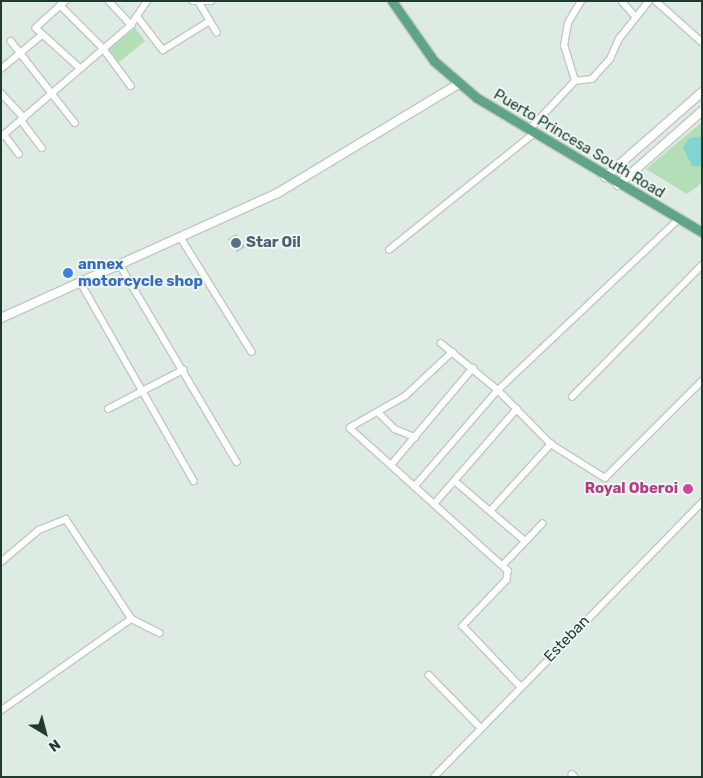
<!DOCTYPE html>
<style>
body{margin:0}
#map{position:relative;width:703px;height:778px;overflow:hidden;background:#ddebe2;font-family:Rubik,sans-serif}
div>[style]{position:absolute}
.green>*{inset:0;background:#b4deb8}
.water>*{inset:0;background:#80d5d3}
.building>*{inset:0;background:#b5c8bd}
.roads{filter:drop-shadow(1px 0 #c0c8c4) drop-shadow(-1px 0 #c0c8c4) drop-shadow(0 1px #c0c8c4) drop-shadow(0 -1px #c0c8c4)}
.minor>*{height:5.5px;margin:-2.75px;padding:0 2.75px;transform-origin:2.75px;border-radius:2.75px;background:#fff}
.tertiary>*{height:8px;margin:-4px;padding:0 4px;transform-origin:4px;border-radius:4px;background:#fff}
.primary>*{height:9px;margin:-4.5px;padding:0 4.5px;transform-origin:4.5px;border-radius:4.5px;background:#5ea485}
.dots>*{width:14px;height:14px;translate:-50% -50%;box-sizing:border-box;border:2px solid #eef7f1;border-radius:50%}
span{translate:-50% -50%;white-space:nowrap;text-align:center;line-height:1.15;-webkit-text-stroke:4px #eef7f1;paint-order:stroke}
.street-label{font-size:15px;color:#1e3b2e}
.service-label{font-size:15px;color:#4e5e75;font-weight:700}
.left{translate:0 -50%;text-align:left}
.shop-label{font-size:15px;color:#366cbe;font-weight:700}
.hotel-label{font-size:15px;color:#b23c85;font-weight:700}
.right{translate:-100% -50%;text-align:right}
.frame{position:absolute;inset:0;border:2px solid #1e3b2e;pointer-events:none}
.north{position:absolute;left:20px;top:708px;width:50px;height:50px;-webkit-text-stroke:4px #eef7f1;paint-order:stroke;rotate:143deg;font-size:14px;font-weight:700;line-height:20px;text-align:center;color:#1e3b2e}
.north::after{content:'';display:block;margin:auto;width:18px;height:22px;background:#1e3b2e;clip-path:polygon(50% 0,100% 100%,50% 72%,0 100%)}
</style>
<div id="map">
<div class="green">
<i style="clip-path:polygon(135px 28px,145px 41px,118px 63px,107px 50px)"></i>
<i style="clip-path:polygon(702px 122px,702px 183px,687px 194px,646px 169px)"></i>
</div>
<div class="water">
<i style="clip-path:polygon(702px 136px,702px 166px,692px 166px,683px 147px,690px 138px)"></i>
</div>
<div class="building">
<i style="clip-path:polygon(236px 234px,245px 247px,237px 252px,228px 239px)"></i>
</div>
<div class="roads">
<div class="minor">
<i style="left:66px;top:1px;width:40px;rotate:138deg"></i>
<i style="left:36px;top:28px;width:59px;rotate:42.3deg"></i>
<i style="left:109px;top:1px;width:33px;rotate:47deg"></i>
<i style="left:193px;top:1px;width:18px"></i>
<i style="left:622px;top:1px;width:20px;rotate:49deg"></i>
<i style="left:656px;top:1px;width:62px;rotate:41.7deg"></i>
<i style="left:200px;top:4px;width:33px;rotate:59deg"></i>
<i style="left:60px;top:5px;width:61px;rotate:45deg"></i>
<i style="left:103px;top:48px;width:47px;rotate:53.6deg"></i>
<i style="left:137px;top:16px;width:43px;rotate:52.6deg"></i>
<i style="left:163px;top:50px;width:55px;rotate:-31.7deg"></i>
<i style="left:11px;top:41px;width:104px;rotate:52deg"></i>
<i style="left:1px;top:69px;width:53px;rotate:-39.7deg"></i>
<i style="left:575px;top:81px;width:17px;rotate:-7deg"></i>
<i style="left:592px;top:79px;width:27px;rotate:-48deg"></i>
<i style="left:610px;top:59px;width:22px;rotate:-66deg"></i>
<i style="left:619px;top:39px;width:48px;rotate:-51.7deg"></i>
<i style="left:1px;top:93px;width:34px;rotate:47deg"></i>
<i style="left:21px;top:120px;width:35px;rotate:53deg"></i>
<i style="left:529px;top:130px;width:67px;rotate:-46.8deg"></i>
<i style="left:575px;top:81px;width:37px;rotate:-107deg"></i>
<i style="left:564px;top:46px;width:23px;rotate:-80deg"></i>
<i style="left:568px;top:23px;width:26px;rotate:-59deg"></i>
<i style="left:4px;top:134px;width:25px;rotate:53deg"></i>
<i style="left:1px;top:137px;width:172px;rotate:-40.7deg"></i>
<i style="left:131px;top:25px;width:29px;rotate:-56deg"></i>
<i style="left:181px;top:238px;width:134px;rotate:58.1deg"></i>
<i style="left:389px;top:250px;width:184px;rotate:-38.8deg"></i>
<i style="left:120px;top:265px;width:229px;rotate:59.3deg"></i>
<i style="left:81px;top:283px;width:228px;rotate:60.3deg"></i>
<i style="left:441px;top:343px;width:74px;rotate:39.5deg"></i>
<i style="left:498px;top:390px;width:76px;rotate:45.5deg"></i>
<i style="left:551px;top:444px;width:64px;rotate:32.2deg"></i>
<i style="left:605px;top:478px;width:137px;rotate:-45deg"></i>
<i style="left:453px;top:352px;width:64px;rotate:136.9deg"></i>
<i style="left:406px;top:396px;width:64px;rotate:150.3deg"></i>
<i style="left:350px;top:428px;width:213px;rotate:42.1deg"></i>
<i style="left:508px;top:571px;width:9px;rotate:96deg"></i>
<i style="left:507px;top:580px;width:64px;rotate:133.7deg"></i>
<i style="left:463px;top:626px;width:84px;rotate:46.4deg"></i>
<i style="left:572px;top:397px;width:185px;rotate:-45.4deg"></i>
<i style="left:108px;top:409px;width:85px;rotate:-27.5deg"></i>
<i style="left:378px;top:412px;width:24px;rotate:45deg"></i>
<i style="left:395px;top:429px;width:22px;rotate:22deg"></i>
<i style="left:391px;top:465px;width:127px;rotate:-49.8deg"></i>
<i style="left:455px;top:481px;width:91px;rotate:40.5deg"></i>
<i style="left:415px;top:486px;width:127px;rotate:-49.2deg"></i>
<i style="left:498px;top:390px;width:249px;rotate:-43.4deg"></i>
<i style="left:434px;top:504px;width:126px;rotate:-48.9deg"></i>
<i style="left:490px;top:511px;width:91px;rotate:-47.7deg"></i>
<i style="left:1px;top:562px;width:50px;rotate:-40.1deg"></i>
<i style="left:39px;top:530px;width:29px;rotate:-22deg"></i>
<i style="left:66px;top:519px;width:120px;rotate:56.6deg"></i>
<i style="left:132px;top:619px;width:160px;rotate:144.9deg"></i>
<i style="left:503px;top:565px;width:57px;rotate:-46.4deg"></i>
<i style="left:132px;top:619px;width:31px;rotate:27deg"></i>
<i style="left:429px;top:675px;width:74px;rotate:45.5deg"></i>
<i style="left:572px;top:774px;width:4px;rotate:45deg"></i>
<i style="left:434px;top:777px;width:384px;rotate:-45.7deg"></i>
</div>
<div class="tertiary">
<i style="left:605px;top:177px;width:129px;rotate:-41.2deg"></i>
<i style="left:618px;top:185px;width:112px;rotate:-41.4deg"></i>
<i style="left:1px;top:318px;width:302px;rotate:-24.3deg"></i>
<i style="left:276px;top:194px;width:213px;rotate:-31.1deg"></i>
</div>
<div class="primary">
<i style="left:392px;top:1px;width:73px;rotate:55deg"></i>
<i style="left:434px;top:61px;width:57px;rotate:40.7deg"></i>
<i style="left:477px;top:98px;width:262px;rotate:30.8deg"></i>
</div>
</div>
<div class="dots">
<i style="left:236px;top:243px;background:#5c6f8a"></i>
<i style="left:68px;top:273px;background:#3f7fe0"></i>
<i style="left:688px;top:489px;background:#d1479c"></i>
</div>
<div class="street-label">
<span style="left:579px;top:144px;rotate:31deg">Puerto Princesa South Road</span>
<span style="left:567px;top:639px;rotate:-46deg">Esteban</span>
</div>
<div class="service-label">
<span class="left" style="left:246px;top:243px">Star Oil</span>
</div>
<div class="shop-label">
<span class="left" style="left:78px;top:273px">annex<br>motorcycle shop</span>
</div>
<div class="hotel-label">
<span class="right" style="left:678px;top:489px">Royal Oberoi</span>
</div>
<div class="frame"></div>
<div class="north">N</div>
</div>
